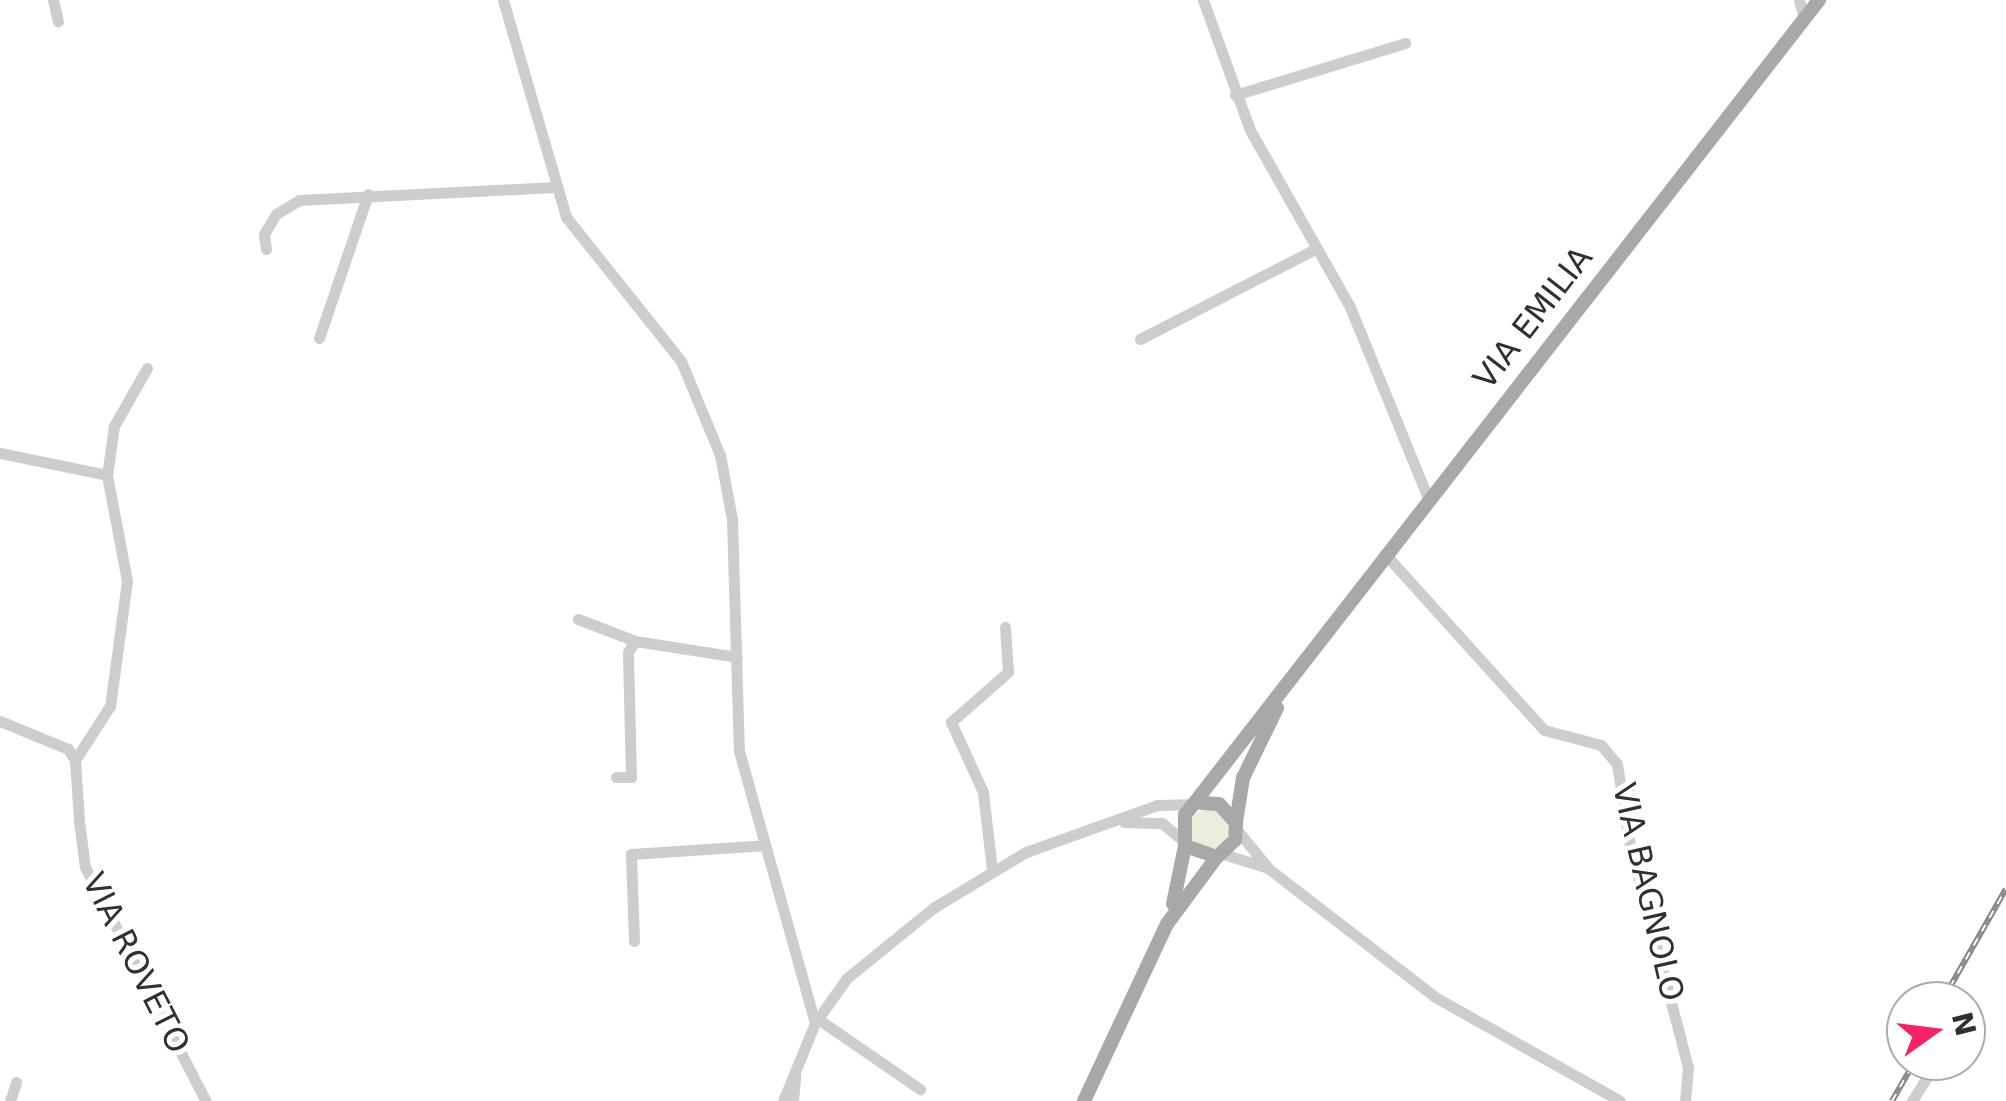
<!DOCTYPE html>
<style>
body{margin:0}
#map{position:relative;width:2006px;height:1101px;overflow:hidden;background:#fff;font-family:"DejaVu Sans",sans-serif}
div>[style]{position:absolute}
.green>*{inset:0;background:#eaeedc}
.round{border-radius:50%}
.minor>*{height:11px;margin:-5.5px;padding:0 5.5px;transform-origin:5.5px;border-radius:5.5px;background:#cdcdcd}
.major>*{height:14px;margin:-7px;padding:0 7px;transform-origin:7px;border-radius:7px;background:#a8a8a8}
.rail>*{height:6px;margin-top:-3px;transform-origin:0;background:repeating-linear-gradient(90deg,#fff 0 8px,#858585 0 16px);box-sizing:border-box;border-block:2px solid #858585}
span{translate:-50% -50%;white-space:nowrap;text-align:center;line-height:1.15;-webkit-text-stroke:10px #fff;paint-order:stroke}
.street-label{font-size:32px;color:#303030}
.north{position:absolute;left:1886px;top:981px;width:100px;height:100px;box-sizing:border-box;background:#fff;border:2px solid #acacac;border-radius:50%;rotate:76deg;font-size:28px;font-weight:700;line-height:40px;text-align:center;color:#303030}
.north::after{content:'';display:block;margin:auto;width:35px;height:45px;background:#f52365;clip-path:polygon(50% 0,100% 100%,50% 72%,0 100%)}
</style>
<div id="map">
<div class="green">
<i class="round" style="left:1189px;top:809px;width:40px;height:40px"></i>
</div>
<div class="minor">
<i style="left:53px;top:0;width:22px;rotate:77deg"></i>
<i style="left:503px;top:0;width:226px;rotate:73.8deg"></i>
<i style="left:566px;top:217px;width:184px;rotate:51.4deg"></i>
<i style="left:681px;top:361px;width:102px;rotate:67.5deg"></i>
<i style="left:720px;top:455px;width:65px;rotate:79.4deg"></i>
<i style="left:732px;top:519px;width:232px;rotate:88.3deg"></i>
<i style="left:739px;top:751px;width:282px;rotate:74.4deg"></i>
<i style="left:1203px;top:0;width:138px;rotate:70.1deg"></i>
<i style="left:1250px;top:130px;width:203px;rotate:60.5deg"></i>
<i style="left:1350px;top:307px;width:206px;rotate:67.8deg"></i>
<i style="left:1799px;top:0;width:20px;rotate:75deg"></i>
<i style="left:1235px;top:95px;width:178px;rotate:-17deg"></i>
<i style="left:266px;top:249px;width:15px;rotate:-98deg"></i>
<i style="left:264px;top:234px;width:23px;rotate:-59deg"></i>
<i style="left:276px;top:214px;width:27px;rotate:-31deg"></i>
<i style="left:299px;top:200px;width:256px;rotate:-2.9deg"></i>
<i style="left:319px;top:338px;width:152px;rotate:-71.2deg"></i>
<i style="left:1140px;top:339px;width:199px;rotate:-27.2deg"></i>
<i style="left:147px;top:368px;width:67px;rotate:119.6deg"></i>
<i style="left:114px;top:426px;width:49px;rotate:98.1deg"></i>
<i style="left:107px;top:475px;width:108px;rotate:79.3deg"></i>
<i style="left:127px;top:581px;width:126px;rotate:97.7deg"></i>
<i style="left:110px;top:706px;width:64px;rotate:122.9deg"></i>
<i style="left:75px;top:760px;width:61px;rotate:86.2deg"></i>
<i style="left:79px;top:821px;width:46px;rotate:82.6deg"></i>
<i style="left:85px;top:867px;width:263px;rotate:62.7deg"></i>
<i style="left:0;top:453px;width:109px;rotate:11.6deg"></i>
<i style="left:1385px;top:554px;width:237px;rotate:47.9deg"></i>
<i style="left:1544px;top:730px;width:59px;rotate:14.7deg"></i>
<i style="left:1601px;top:745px;width:25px;rotate:50deg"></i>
<i style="left:1617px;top:764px;width:78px;rotate:81.1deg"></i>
<i style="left:1629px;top:841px;width:234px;rotate:75.4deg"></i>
<i style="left:1688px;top:1067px;width:34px;rotate:95deg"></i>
<i style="left:578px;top:619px;width:61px;rotate:21.1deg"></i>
<i style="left:635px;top:641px;width:103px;rotate:8.9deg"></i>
<i style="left:0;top:721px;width:74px;rotate:22.4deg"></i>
<i style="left:68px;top:749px;width:13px;rotate:58deg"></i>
<i style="left:616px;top:777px;width:15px"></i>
<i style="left:631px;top:777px;width:125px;rotate:-91.4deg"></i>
<i style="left:628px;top:652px;width:13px;rotate:-58deg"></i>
<i style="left:1124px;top:822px;width:38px;rotate:2deg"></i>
<i style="left:1162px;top:823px;width:26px;rotate:40deg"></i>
<i style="left:1237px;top:830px;width:50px;rotate:50.6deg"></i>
<i style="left:1269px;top:869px;width:210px;rotate:37.6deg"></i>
<i style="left:1435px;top:997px;width:212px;rotate:29.3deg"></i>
<i style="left:1223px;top:854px;width:44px;rotate:17.2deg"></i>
<i style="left:992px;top:870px;width:79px;rotate:-96.6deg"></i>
<i style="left:983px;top:792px;width:77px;rotate:-114.6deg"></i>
<i style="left:951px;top:722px;width:76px;rotate:-41.3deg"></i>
<i style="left:1008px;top:672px;width:45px;rotate:-93.8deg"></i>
<i style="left:634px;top:941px;width:87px;rotate:-92deg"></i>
<i style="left:631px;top:854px;width:134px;rotate:-3.8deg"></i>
<i style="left:818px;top:1019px;width:124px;rotate:34.5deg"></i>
<i style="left:10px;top:1101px;width:20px;rotate:-72deg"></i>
<i style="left:783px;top:1101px;width:84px;rotate:-67.7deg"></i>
<i style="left:815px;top:1023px;width:55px;rotate:-54.6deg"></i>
<i style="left:847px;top:978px;width:111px;rotate:-39.1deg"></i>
<i style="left:933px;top:908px;width:109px;rotate:-31.1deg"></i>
<i style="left:1026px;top:852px;width:139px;rotate:-19.7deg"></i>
<i style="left:1157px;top:805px;width:40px;rotate:-1.4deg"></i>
<i style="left:793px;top:1101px;width:25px;rotate:-85deg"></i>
<i style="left:1912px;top:1101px;width:47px;rotate:-58deg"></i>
</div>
<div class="major">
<i style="left:1202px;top:803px;width:17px;rotate:3deg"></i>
<i style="left:1219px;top:804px;width:25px;rotate:48deg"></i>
<i style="left:1236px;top:823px;width:17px;rotate:93deg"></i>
<i style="left:1235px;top:840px;width:25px;rotate:137deg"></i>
<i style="left:1217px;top:857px;width:34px;rotate:-161deg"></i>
<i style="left:1185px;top:846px;width:31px;rotate:-90deg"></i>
<i style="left:1185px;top:815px;width:1033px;rotate:-52.12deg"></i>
<i style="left:1236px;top:822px;width:45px;rotate:-81deg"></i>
<i style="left:1243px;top:778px;width:78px;rotate:-64.1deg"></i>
<i style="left:1173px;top:904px;width:59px;rotate:-78.3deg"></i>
<i style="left:1084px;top:1101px;width:195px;rotate:-64.9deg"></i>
<i style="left:1167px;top:924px;width:82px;rotate:-53.4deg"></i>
</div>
<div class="rail">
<i style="left:1942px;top:1001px;width:129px;rotate:-60.3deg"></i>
<i style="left:1892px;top:1101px;width:46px;rotate:-60.1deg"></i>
</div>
<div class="street-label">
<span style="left:1533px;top:318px;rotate:-52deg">VIA EMILIA</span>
<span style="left:1648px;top:892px;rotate:77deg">VIA BAGNOLO</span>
<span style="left:136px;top:963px;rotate:63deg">VIA ROVETO</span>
</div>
<div class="north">N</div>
</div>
